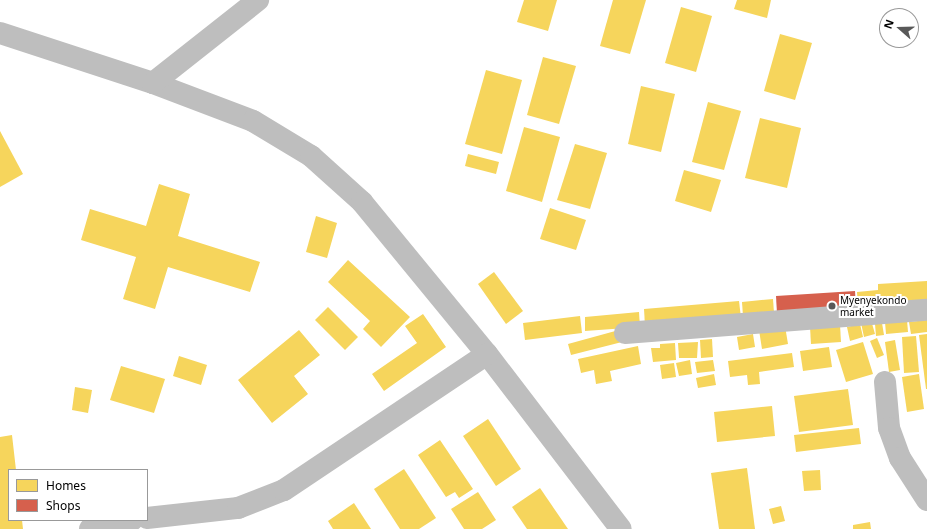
<!DOCTYPE html>
<style>
body{margin:0}
#map{position:relative;width:927px;height:529px;overflow:hidden;background:#fff;font-family:"Noto Sans",sans-serif}
div>[style]{position:absolute}
.homes>*{inset:0;background:#f6d55c}
.shops>*{inset:0;background:#d6604d}
.minor>*{height:22px;margin:-11px;padding:0 11px;transform-origin:11px;border-radius:11px;background:#bebebe}
.dots>*{width:11px;height:11px;translate:-50% -50%;box-sizing:border-box;border:2px solid #fff;border-radius:50%}
span{translate:-50% -50%;white-space:nowrap;text-align:center;line-height:1.15;-webkit-text-stroke:4px #fff;paint-order:stroke}
.poi-label{font-size:10px;color:#000}
.left{translate:0 -50%;text-align:left}
.legend{position:absolute;left:8px;top:469px;width:140px;height:52px;box-sizing:border-box;background:#fff;border:1px solid #999;margin:0;padding:5px 7px;list-style:none;font-size:12px;color:#000}
.legend li{display:flex;align-items:center;gap:8px;height:20px}
.legend b{width:20px;border:1px solid #999}
.north{position:absolute;left:879px;top:8px;width:40px;height:40px;box-sizing:border-box;background:#fff;border:1px solid #999;border-radius:50%;rotate:290deg;font-size:11px;font-weight:700;line-height:16px;text-align:center;color:#000}
.north::after{content:'';display:block;margin:auto;width:14px;height:18px;background:#595959;clip-path:polygon(50% 0,100% 100%,50% 72%,0 100%)}
</style>
<div id="map">
<div class="homes">
<i style="clip-path:polygon(524px 0,557px 0,548px 31px,517px 22px)"></i>
<i style="clip-path:polygon(613px 0,646px 0,630px 54px,600px 46px)"></i>
<i style="clip-path:polygon(737px 0,771px 0,767px 18px,734px 9px)"></i>
<i style="clip-path:polygon(681px 7px,712px 16px,696px 72px,665px 63px)"></i>
<i style="clip-path:polygon(780px 34px,812px 43px,795px 100px,764px 91px)"></i>
<i style="clip-path:polygon(543px 57px,576px 66px,559px 124px,527px 115px)"></i>
<i style="clip-path:polygon(486px 70px,522px 80px,502px 154px,465px 144px)"></i>
<i style="clip-path:polygon(641px 86px,675px 94px,661px 152px,628px 144px)"></i>
<i style="clip-path:polygon(708px 102px,741px 111px,724px 170px,692px 162px)"></i>
<i style="clip-path:polygon(760px 118px,801px 128px,787px 188px,745px 178px)"></i>
<i style="clip-path:polygon(524px 127px,560px 137px,542px 202px,506px 191px)"></i>
<i style="clip-path:polygon(0 131px,23px 174px,0 187px)"></i>
<i style="clip-path:polygon(575px 144px,607px 153px,590px 209px,557px 200px)"></i>
<i style="clip-path:polygon(468px 154px,499px 162px,496px 174px,465px 166px)"></i>
<i style="clip-path:polygon(684px 170px,721px 180px,711px 212px,675px 201px)"></i>
<i style="clip-path:polygon(159px 184px,190px 194px,178px 236px,260px 262px,250px 292px,168px 267px,155px 309px,123px 299px,136px 257px,81px 240px,90px 209px,146px 226px)"></i>
<i style="clip-path:polygon(550px 208px,586px 220px,576px 250px,540px 239px)"></i>
<i style="clip-path:polygon(316px 216px,337px 223px,327px 258px,306px 252px)"></i>
<i style="clip-path:polygon(348px 260px,410px 317px,381px 347px,363px 329px,370px 321px,328px 282px)"></i>
<i style="clip-path:polygon(494px 272px,523px 311px,506px 324px,478px 284px)"></i>
<i style="clip-path:polygon(927px 281px,927px 300px,858px 308px,857px 292px,878px 290px,878px 284px)"></i>
<i style="clip-path:polygon(773px 299px,774px 313px,743px 316px,742px 302px)"></i>
<i style="clip-path:polygon(739px 301px,741px 318px,645px 326px,644px 309px)"></i>
<i style="clip-path:polygon(328px 307px,358px 337px,345px 350px,315px 320px)"></i>
<i style="clip-path:polygon(639px 312px,640px 327px,585px 331px,585px 317px)"></i>
<i style="clip-path:polygon(423px 314px,446px 347px,384px 391px,372px 374px,417px 343px,405px 326px)"></i>
<i style="clip-path:polygon(580px 316px,582px 333px,525px 340px,523px 323px)"></i>
<i style="clip-path:polygon(871px 320px,875px 334px,864px 337px,861px 323px)"></i>
<i style="clip-path:polygon(907px 320px,908px 332px,886px 334px,885px 322px)"></i>
<i style="clip-path:polygon(927px 320px,927px 332px,911px 334px,909px 322px)"></i>
<i style="clip-path:polygon(882px 323px,884px 335px,876px 336px,875px 324px)"></i>
<i style="clip-path:polygon(860px 324px,863px 337px,850px 341px,847px 327px)"></i>
<i style="clip-path:polygon(840px 325px,841px 342px,811px 344px,810px 327px)"></i>
<i style="clip-path:polygon(785px 326px,788px 344px,762px 349px,759px 330px)"></i>
<i style="clip-path:polygon(299px 330px,320px 355px,294px 376px,308px 394px,272px 423px,238px 380px)"></i>
<i style="clip-path:polygon(619px 330px,622px 342px,571px 355px,568px 344px)"></i>
<i style="clip-path:polygon(753px 334px,755px 347px,739px 350px,737px 337px)"></i>
<i style="clip-path:polygon(927px 334px,927px 389px,926px 389px,919px 335px)"></i>
<i style="clip-path:polygon(916px 336px,919px 372px,904px 373px,902px 337px)"></i>
<i style="clip-path:polygon(877px 338px,884px 355px,877px 358px,870px 341px)"></i>
<i style="clip-path:polygon(712px 339px,713px 357px,701px 358px,700px 340px)"></i>
<i style="clip-path:polygon(895px 340px,900px 370px,889px 372px,885px 342px)"></i>
<i style="clip-path:polygon(698px 342px,697px 358px,679px 358px,678px 343px)"></i>
<i style="clip-path:polygon(863px 342px,873px 374px,846px 382px,836px 350px)"></i>
<i style="clip-path:polygon(675px 343px,676px 360px,653px 362px,651px 348px,660px 348px,660px 344px)"></i>
<i style="clip-path:polygon(638px 346px,641px 364px,610px 371px,612px 381px,596px 384px,594px 370px,581px 373px,578px 359px)"></i>
<i style="clip-path:polygon(829px 347px,832px 367px,803px 371px,800px 351px)"></i>
<i style="clip-path:polygon(792px 353px,794px 367px,759px 372px,760px 384px,748px 385px,747px 375px,730px 377px,728px 361px)"></i>
<i style="clip-path:polygon(179px 356px,207px 365px,201px 385px,173px 376px)"></i>
<i style="clip-path:polygon(690px 360px,692px 374px,679px 376px,676px 363px)"></i>
<i style="clip-path:polygon(713px 360px,715px 371px,697px 373px,695px 362px)"></i>
<i style="clip-path:polygon(674px 363px,676px 377px,662px 379px,660px 365px)"></i>
<i style="clip-path:polygon(121px 366px,165px 379px,154px 413px,110px 400px)"></i>
<i style="clip-path:polygon(714px 374px,716px 385px,698px 388px,696px 378px)"></i>
<i style="clip-path:polygon(919px 374px,924px 409px,907px 412px,902px 377px)"></i>
<i style="clip-path:polygon(75px 387px,92px 390px,88px 413px,72px 410px)"></i>
<i style="clip-path:polygon(848px 389px,853px 425px,799px 432px,794px 396px)"></i>
<i style="clip-path:polygon(772px 406px,775px 436px,717px 442px,714px 412px)"></i>
<i style="clip-path:polygon(488px 419px,521px 469px,496px 486px,463px 436px)"></i>
<i style="clip-path:polygon(859px 428px,861px 444px,796px 452px,794px 435px)"></i>
<i style="clip-path:polygon(12px 435px,16px 470px,9px 470px,9px 520px,22px 520px,23px 529px,0 529px,0 437px)"></i>
<i style="clip-path:polygon(440px 440px,473px 489px,459px 498px,455px 492px,446px 497px,418px 455px)"></i>
<i style="clip-path:polygon(747px 468px,755px 529px,719px 529px,711px 473px)"></i>
<i style="clip-path:polygon(404px 469px,436px 518px,419px 529px,400px 529px,374px 489px)"></i>
<i style="clip-path:polygon(820px 470px,821px 490px,804px 491px,802px 471px)"></i>
<i style="clip-path:polygon(540px 488px,568px 529px,527px 529px,512px 507px)"></i>
<i style="clip-path:polygon(478px 492px,496px 520px,482px 529px,464px 529px,451px 509px)"></i>
<i style="clip-path:polygon(354px 503px,371px 529px,333px 529px,328px 521px)"></i>
<i style="clip-path:polygon(781px 506px,785px 521px,773px 524px,769px 509px)"></i>
<i style="clip-path:polygon(870px 522px,871px 529px,853px 529px,853px 525px)"></i>
</div>
<div class="shops">
<i style="clip-path:polygon(855px 291px,856px 309px,777px 314px,776px 296px)"></i>
</div>
<div class="minor">
<i style="left:0;top:33px;width:161px;rotate:18.1deg"></i>
<i style="left:153px;top:83px;width:107px;rotate:20.8deg"></i>
<i style="left:253px;top:121px;width:68px;rotate:31.1deg"></i>
<i style="left:311px;top:156px;width:69px;rotate:42deg"></i>
<i style="left:362px;top:202px;width:197px;rotate:50.6deg"></i>
<i style="left:487px;top:354px;width:220px;rotate:52.6deg"></i>
<i style="left:153px;top:83px;width:134px;rotate:-38.3deg"></i>
<i style="left:625px;top:333px;width:303px;rotate:-4.4deg"></i>
<i style="left:885px;top:382px;width:46px;rotate:85deg"></i>
<i style="left:889px;top:428px;width:32px;rotate:70deg"></i>
<i style="left:900px;top:458px;width:50px;rotate:57.3deg"></i>
<i style="left:147px;top:518px;width:92px;rotate:-6.3deg"></i>
<i style="left:238px;top:508px;width:49px;rotate:-21.4deg"></i>
<i style="left:284px;top:490px;width:244px;rotate:-33.8deg"></i>
<i style="left:90px;top:529px;width:43px;rotate:-12.1deg"></i>
</div>
<div class="dots">
<i style="left:832px;top:306px;background:#595959"></i>
</div>
<div class="poi-label">
<span class="left" style="left:840px;top:306px">Myenyekondo<br>market</span>
</div>
<ul class="legend">
<li><b style="height:11px;background:#f6d55c"></b>Homes</li>
<li><b style="height:11px;background:#d6604d"></b>Shops</li>
</ul>
<div class="north">N</div>
</div>
